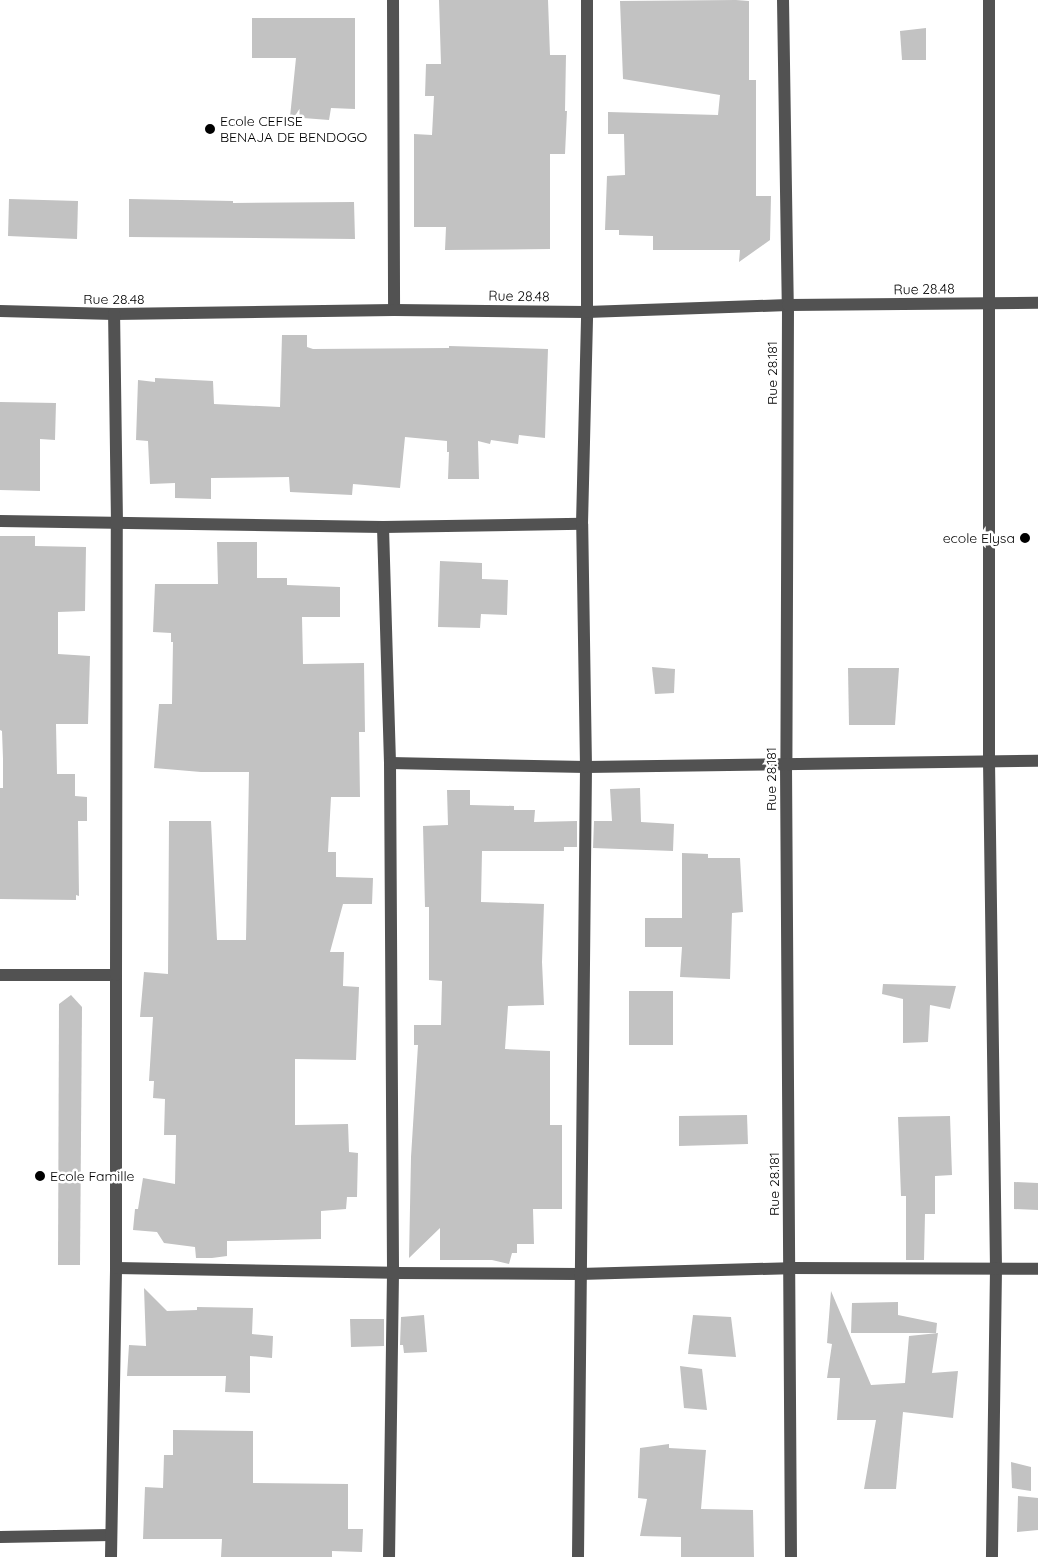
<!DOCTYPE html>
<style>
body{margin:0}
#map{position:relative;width:1038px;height:1557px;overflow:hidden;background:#fff;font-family:Quicksand,sans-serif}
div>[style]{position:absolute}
.building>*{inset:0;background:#c2c2c2}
.minor>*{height:12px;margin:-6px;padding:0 6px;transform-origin:6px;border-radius:6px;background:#525252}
.dots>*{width:14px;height:14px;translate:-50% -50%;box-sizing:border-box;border:2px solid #fff;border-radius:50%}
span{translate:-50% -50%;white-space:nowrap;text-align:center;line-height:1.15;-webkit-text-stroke:5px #fff;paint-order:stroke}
.poi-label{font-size:14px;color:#000}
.left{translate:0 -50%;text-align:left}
.right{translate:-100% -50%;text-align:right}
.street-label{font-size:14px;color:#000}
</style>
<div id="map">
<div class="building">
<i style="clip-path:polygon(439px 0,548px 0,550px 55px,566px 55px,565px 111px,567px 111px,565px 154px,550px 154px,550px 249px,445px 250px,446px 227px,414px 227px,414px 134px,432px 135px,434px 96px,425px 96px,426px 64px,441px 64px)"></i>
<i style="clip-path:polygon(736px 0,749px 1px,749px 80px,756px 80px,756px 196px,771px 196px,770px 240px,739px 262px,740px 250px,653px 250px,653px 236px,619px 235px,619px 230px,605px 230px,607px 176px,625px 175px,624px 134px,608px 134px,608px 112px,718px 115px,720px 95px,623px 79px,620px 1px)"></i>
<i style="clip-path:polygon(252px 18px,355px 18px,355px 109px,331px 108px,329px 120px,290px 117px,296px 58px,252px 58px)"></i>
<i style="clip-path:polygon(926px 28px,926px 60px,902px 60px,900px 31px)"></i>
<i style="clip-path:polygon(9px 199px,78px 201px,77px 239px,8px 236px)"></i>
<i style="clip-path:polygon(129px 199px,233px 201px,233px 203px,354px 202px,355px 239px,129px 237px)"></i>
<i style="clip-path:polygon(282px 335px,307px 335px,307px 347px,313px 349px,449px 348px,449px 346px,548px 349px,545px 438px,519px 435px,518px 444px,491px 440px,490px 444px,478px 441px,479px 479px,448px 479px,449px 452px,447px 452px,447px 441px,405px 437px,400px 488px,353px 484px,352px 495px,290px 492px,289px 477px,211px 478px,211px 499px,175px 498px,175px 483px,150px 484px,148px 441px,136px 440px,138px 380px,155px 382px,155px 378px,213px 381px,214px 404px,280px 407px)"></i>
<i style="clip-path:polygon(0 402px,56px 403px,55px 440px,40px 439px,40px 491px,0 490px)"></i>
<i style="clip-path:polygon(0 536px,35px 536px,35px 546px,86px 547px,85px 611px,58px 612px,58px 654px,90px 656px,88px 724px,56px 724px,57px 774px,75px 774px,75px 796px,87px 797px,87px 821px,78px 821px,79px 896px,76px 895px,76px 900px,0 899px,0 788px,3px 788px,3px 759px,2px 731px,0 730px)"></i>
<i style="clip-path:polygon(217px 542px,257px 542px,257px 578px,287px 578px,287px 585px,340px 587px,340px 617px,302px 617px,303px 664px,364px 663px,365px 732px,359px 732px,360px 797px,331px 797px,328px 852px,336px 852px,336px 877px,373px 878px,372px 904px,343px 904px,330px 952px,344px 952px,343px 986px,359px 987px,356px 1060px,295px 1059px,295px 1125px,348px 1124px,349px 1152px,358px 1153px,357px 1197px,347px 1197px,346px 1209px,321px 1211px,321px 1239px,227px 1241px,227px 1256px,212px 1258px,196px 1258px,195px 1247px,164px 1243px,157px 1232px,133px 1230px,135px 1209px,138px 1209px,143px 1178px,175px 1184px,176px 1135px,164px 1135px,165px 1099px,153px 1098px,154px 1081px,149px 1081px,153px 1017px,140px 1017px,144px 972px,168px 974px,169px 821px,211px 821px,217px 940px,246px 940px,249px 772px,201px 772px,154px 768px,159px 704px,172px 704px,173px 642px,171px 642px,171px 633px,153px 632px,155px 584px,218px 584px)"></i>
<i style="clip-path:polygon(440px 561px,482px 563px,482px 579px,508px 580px,507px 615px,481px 614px,480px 628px,438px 627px)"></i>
<i style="clip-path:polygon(652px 667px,675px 669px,674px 693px,655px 694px)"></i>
<i style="clip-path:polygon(848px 668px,899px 668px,895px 725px,849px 725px)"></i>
<i style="clip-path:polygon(640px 788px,641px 822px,674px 824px,673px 851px,593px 848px,594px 821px,612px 821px,610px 789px)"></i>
<i style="clip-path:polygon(447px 790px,470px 790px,470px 805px,514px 806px,514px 810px,535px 810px,534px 822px,577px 821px,577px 847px,564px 847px,564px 851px,482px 851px,481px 902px,544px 904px,542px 962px,544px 1005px,508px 1006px,505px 1049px,550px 1051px,550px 1125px,562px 1125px,562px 1209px,533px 1209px,534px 1244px,517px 1244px,517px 1253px,512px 1253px,509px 1264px,492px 1260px,440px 1260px,440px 1228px,409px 1258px,411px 1157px,418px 1045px,414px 1045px,414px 1025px,441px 1025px,442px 981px,429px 980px,429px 907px,425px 907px,423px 826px,448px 825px)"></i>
<i style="clip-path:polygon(682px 853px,708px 854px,708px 858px,740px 858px,743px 912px,732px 913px,730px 979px,680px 977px,682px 947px,645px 947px,645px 918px,682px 918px)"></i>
<i style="clip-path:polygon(883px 984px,956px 986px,950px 1009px,930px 1005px,928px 1042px,903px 1043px,903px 999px,882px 994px)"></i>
<i style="clip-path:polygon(629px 991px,673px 991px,673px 1045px,629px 1045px)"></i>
<i style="clip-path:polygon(71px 995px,82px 1007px,80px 1265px,58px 1265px,59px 1004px)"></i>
<i style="clip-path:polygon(747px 1115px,748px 1144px,679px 1146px,679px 1116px)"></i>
<i style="clip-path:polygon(950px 1116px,952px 1175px,935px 1176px,935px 1214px,925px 1214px,924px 1260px,906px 1260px,906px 1196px,901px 1196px,898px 1117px)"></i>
<i style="clip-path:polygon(1014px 1182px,1038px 1183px,1038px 1210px,1014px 1209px)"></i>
<i style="clip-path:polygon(144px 1288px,167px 1311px,197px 1310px,197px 1307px,253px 1308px,252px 1334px,273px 1336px,272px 1358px,250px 1356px,250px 1393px,225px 1392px,226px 1376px,127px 1376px,129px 1345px,146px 1346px)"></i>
<i style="clip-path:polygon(831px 1291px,871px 1385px,905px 1383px,909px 1336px,938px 1333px,932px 1373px,958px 1371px,953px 1418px,903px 1412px,896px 1489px,864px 1489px,876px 1420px,837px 1420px,840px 1378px,827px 1378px,832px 1344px,827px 1343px)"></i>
<i style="clip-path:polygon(898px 1302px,898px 1315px,937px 1323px,936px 1333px,851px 1333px,852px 1303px)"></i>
<i style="clip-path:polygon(424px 1315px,427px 1352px,404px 1353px,403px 1345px,400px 1345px,401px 1317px)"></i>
<i style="clip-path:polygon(693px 1315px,731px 1317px,736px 1357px,688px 1354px)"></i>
<i style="clip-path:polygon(350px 1319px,384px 1319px,384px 1346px,351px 1347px)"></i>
<i style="clip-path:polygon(680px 1366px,702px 1369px,707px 1410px,684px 1408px)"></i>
<i style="clip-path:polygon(173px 1430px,253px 1431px,253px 1483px,348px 1484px,348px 1529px,363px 1529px,362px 1552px,332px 1551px,332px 1557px,221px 1557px,222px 1539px,143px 1539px,145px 1487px,163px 1488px,164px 1455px,173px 1455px)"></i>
<i style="clip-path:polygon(669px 1444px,669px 1448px,706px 1450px,701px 1509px,753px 1510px,754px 1557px,681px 1557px,681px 1537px,640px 1536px,647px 1499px,638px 1498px,640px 1448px)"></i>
<i style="clip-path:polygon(1011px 1462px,1031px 1467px,1031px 1491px,1012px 1488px)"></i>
<i style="clip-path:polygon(1018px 1496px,1038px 1498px,1038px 1530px,1017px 1532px)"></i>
</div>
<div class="minor">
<i style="left:393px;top:0;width:310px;rotate:89.8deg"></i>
<i style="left:783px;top:0;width:305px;rotate:89.1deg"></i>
<i style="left:788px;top:305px;width:459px;rotate:90.2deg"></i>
<i style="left:786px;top:764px;width:793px;rotate:89.64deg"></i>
<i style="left:989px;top:0;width:761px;rotate:90deg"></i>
<i style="left:989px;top:761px;width:507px;rotate:89.21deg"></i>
<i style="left:996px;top:1268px;width:289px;rotate:90.8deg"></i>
<i style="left:0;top:311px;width:114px;rotate:1.5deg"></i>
<i style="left:114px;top:314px;width:280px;rotate:-0.8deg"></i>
<i style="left:394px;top:310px;width:193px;rotate:0.6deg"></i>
<i style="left:587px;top:312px;width:201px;rotate:-2deg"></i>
<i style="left:788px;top:305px;width:250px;rotate:-0.5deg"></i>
<i style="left:0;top:521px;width:383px;rotate:0.9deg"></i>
<i style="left:383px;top:527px;width:199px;rotate:-0.9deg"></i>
<i style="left:383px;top:527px;width:236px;rotate:88.3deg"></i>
<i style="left:390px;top:763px;width:510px;rotate:89.66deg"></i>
<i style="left:393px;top:1273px;width:284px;rotate:90.8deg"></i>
<i style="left:390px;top:763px;width:196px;rotate:1.2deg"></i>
<i style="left:586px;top:767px;width:452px;rotate:-0.8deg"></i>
<i style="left:0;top:975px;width:116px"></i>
<i style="left:116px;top:1268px;width:277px;rotate:1deg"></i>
<i style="left:393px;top:1273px;width:187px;rotate:0.3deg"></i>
<i style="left:580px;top:1274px;width:209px;rotate:-1.6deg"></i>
<i style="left:789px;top:1268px;width:249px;rotate:0.2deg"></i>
<i style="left:0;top:1537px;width:111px;rotate:-1deg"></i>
<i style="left:111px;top:1557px;width:289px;rotate:-89deg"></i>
<i style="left:116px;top:1268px;width:293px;rotate:-90deg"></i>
<i style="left:116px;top:975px;width:451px;rotate:-89.9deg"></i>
<i style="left:117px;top:524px;width:210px;rotate:-90.8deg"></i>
<i style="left:578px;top:1557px;width:790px;rotate:-89.42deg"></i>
<i style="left:586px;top:767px;width:243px;rotate:-90.9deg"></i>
<i style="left:582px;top:524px;width:212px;rotate:-88.6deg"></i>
<i style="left:587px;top:312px;width:312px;rotate:-90deg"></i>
</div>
<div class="dots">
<i style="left:210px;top:129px;background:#000"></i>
<i style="left:1025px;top:538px;background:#000"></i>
<i style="left:40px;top:1176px;background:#000"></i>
</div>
<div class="poi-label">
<span class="left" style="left:220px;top:129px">Ecole CEFISE<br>BENAJA DE BENDOGO</span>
<span class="right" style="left:1015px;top:538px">ecole Elysa</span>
<span class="left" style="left:50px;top:1176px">Ecole Famille</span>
</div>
<div class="street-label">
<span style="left:924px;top:289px;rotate:-1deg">Rue 28.48</span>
<span style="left:519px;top:296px;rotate:1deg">Rue 28.48</span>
<span style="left:114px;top:299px">Rue 28.48</span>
<span style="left:772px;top:373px;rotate:-90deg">Rue 28.181</span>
<span style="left:771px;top:779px;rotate:-90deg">Rue 28.181</span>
<span style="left:774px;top:1184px;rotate:-90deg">Rue 28.181</span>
</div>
</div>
